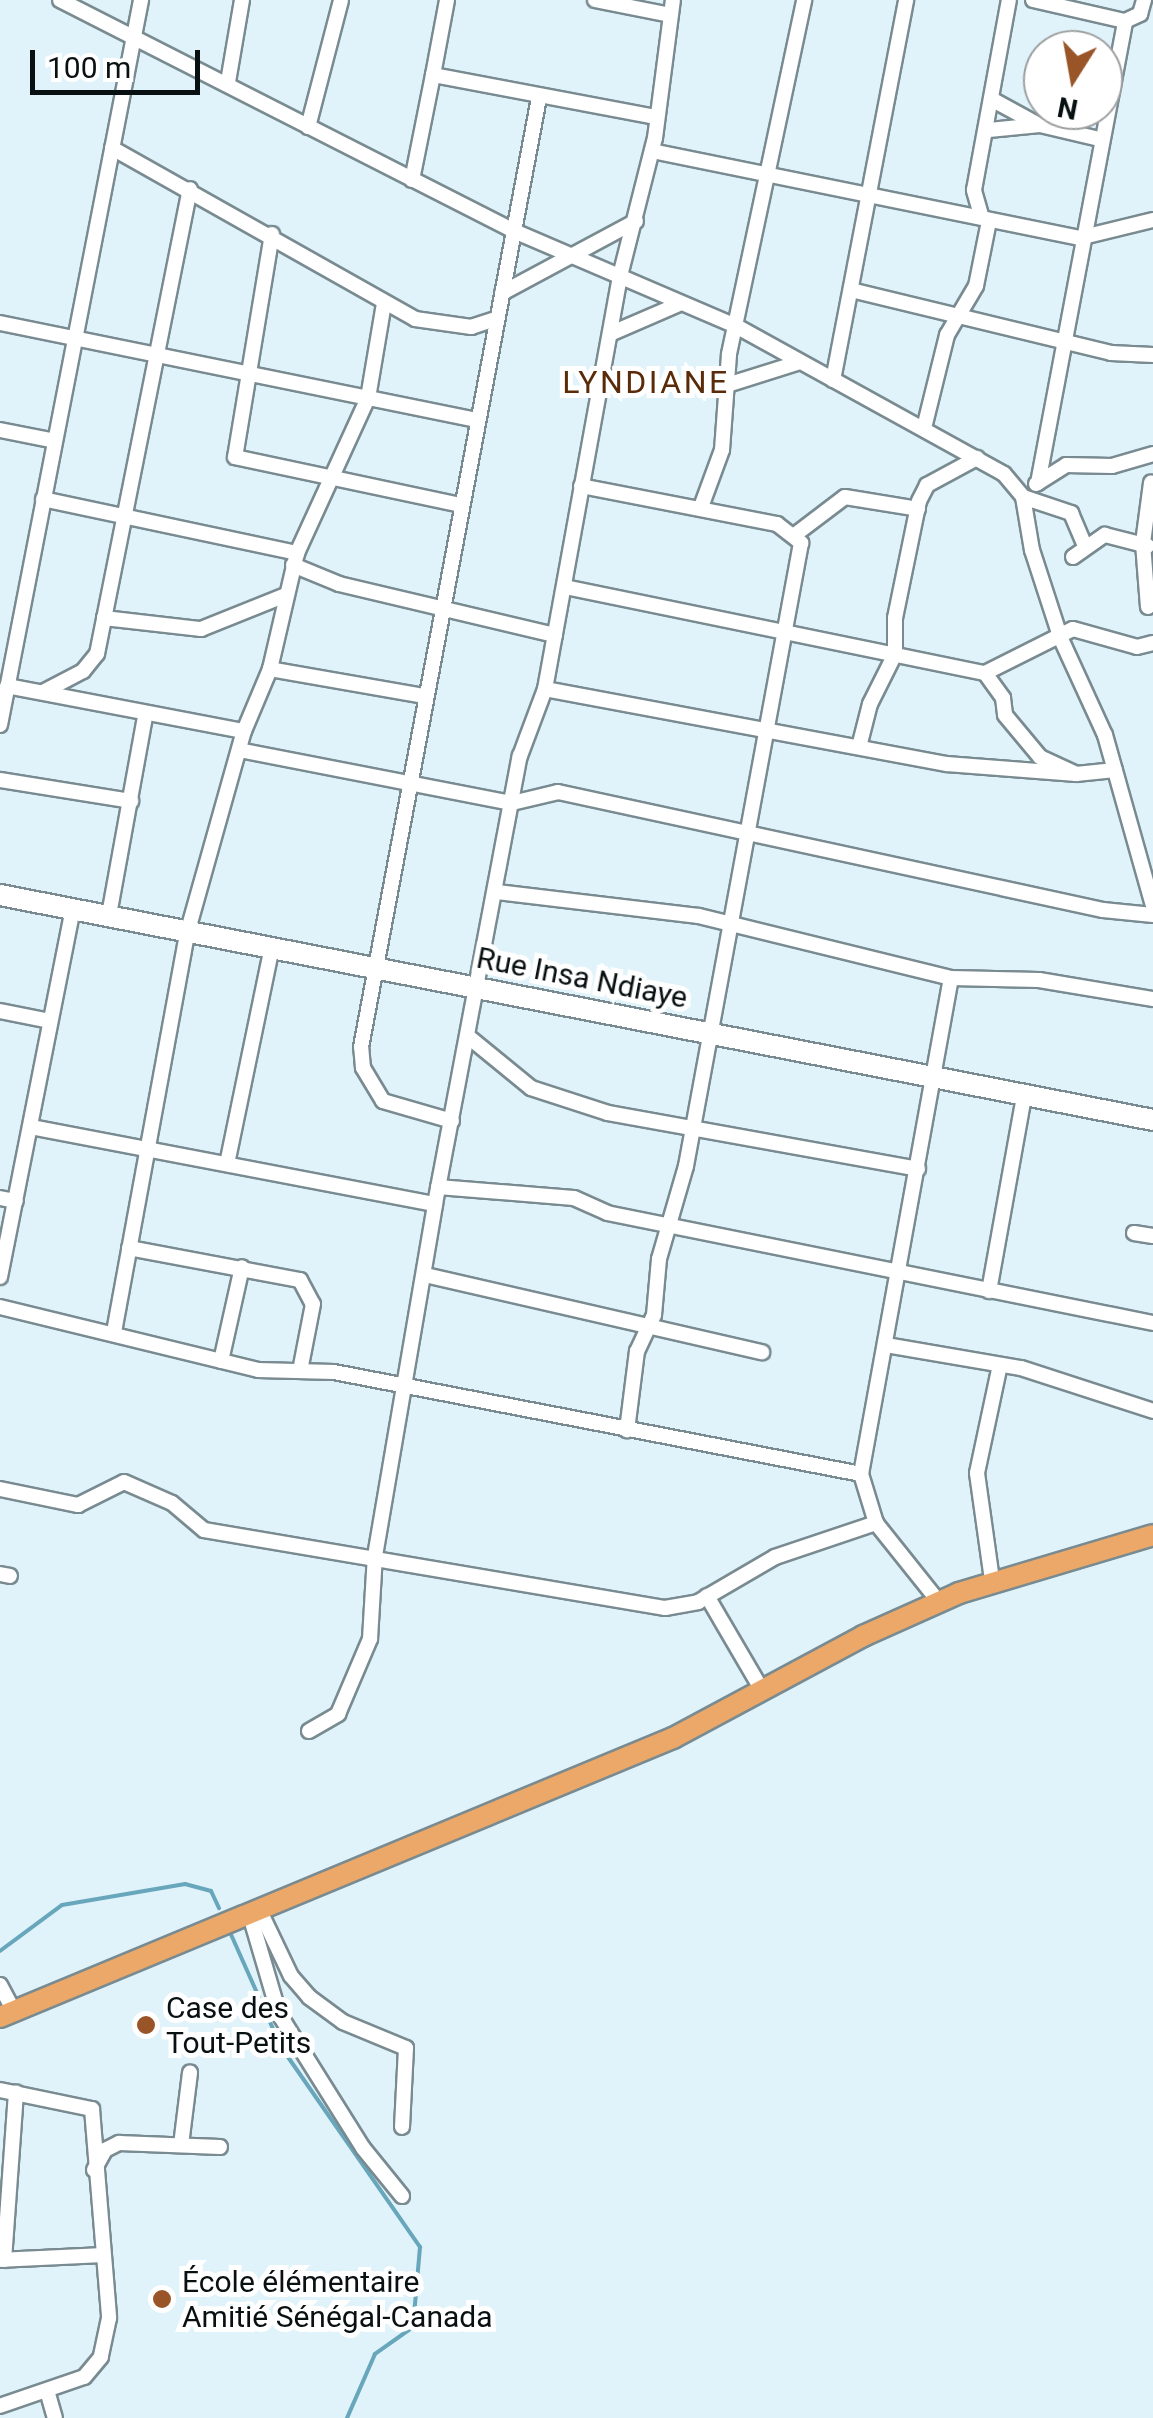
<!DOCTYPE html>
<meta charset="utf-8">
<style>
body{margin:0}
#map{position:relative;width:1153px;height:2418px;overflow:hidden;background:#e0f3fa;font-family:Roboto,sans-serif}
div>[style]{position:absolute}
.stream>*{height:4px;margin:-2px;padding:0 2px;transform-origin:2px;border-radius:2px;background:#68a6bc}
.roads{filter:drop-shadow(2px 0 #798b91) drop-shadow(-2px 0 #798b91) drop-shadow(0 2px #798b91) drop-shadow(0 -2px #798b91)}
.minor>*{height:14px;margin:-7px;padding:0 7px;transform-origin:7px;border-radius:7px;background:#fff}
.secondary>*{height:20px;margin:-10px;padding:0 10px;transform-origin:10px;border-radius:10px;background:#fff}
.primary>*{height:20px;margin:-10px;padding:0 10px;transform-origin:10px;border-radius:10px;background:#eca868}
.dots>*{width:28px;height:28px;translate:-50% -50%;box-sizing:border-box;border:5px solid #fff;border-radius:50%}
span{translate:-50% -50%;white-space:nowrap;text-align:center;line-height:1.15;-webkit-text-stroke:10px #fff;paint-order:stroke}
.street-label{font-size:30px;color:#091012}
.poi-label{font-size:30px;color:#091012}
.left{translate:0 -50%;text-align:left}
.neighbourhood-label{font-size:32px;color:#592b09;letter-spacing:2.5px}
.north{position:absolute;left:1023px;top:30px;width:100px;height:100px;box-sizing:border-box;background:#fff;border:2px solid #9d9fa0;border-radius:50%;rotate:191deg;font-size:28px;font-weight:700;line-height:40px;text-align:center;color:#091012}
.north::after{content:'';display:block;margin:auto;width:35px;height:45px;background:#995527;clip-path:polygon(50% 0,100% 100%,50% 72%,0 100%)}
.scale{position:absolute;left:30px;top:50px;width:170px;height:45px;box-sizing:border-box;border:5px solid #091012;border-top:0;padding-left:12px;font-size:30px;line-height:35px;white-space:nowrap;color:#091012;-webkit-text-stroke:8px #fff;paint-order:stroke}
</style>
<div id="map">
<div class="stream">
<i style="left:229px;top:1930px;width:128px;rotate:66deg"></i>
<i style="left:281px;top:2047px;width:244px;rotate:55.2deg"></i>
<i style="left:420px;top:2247px;width:80px;rotate:95deg"></i>
<i style="left:413px;top:2327px;width:47px;rotate:144.6deg"></i>
<i style="left:375px;top:2354px;width:70px;rotate:113.6deg"></i>
<i style="left:0;top:1951px;width:77px;rotate:-36.6deg"></i>
<i style="left:62px;top:1905px;width:125px;rotate:-9.7deg"></i>
<i style="left:185px;top:1884px;width:27px;rotate:15deg"></i>
<i style="left:211px;top:1891px;width:19px;rotate:65deg"></i>
</div>
<div class="roads">
<div class="minor">
<i style="left:60px;top:0;width:509px;rotate:26.97deg"></i>
<i style="left:514px;top:231px;width:241px;rotate:23.2deg"></i>
<i style="left:736px;top:326px;width:306px;rotate:28.9deg"></i>
<i style="left:1004px;top:474px;width:30px;rotate:50deg"></i>
<i style="left:1023px;top:497px;width:54px;rotate:80.4deg"></i>
<i style="left:1032px;top:550px;width:94px;rotate:72deg"></i>
<i style="left:1061px;top:639px;width:106px;rotate:65.4deg"></i>
<i style="left:1105px;top:735px;width:178px;rotate:74.3deg"></i>
<i style="left:595px;top:0;width:77px;rotate:11.2deg"></i>
<i style="left:1033px;top:0;width:94px;rotate:12.9deg"></i>
<i style="left:1125px;top:21px;width:17px;rotate:-25deg"></i>
<i style="left:1140px;top:14px;width:15px;rotate:-74deg"></i>
<i style="left:433px;top:75px;width:76px;rotate:-79.4deg"></i>
<i style="left:228px;top:82px;width:83px;rotate:-80.3deg"></i>
<i style="left:993px;top:100px;width:52px;rotate:28.5deg"></i>
<i style="left:308px;top:127px;width:131px;rotate:-75.4deg"></i>
<i style="left:989px;top:130px;width:51px;rotate:-5.6deg"></i>
<i style="left:1040px;top:125px;width:61px;rotate:13.3deg"></i>
<i style="left:112px;top:148px;width:348px;rotate:29.4deg"></i>
<i style="left:415px;top:319px;width:57px;rotate:8.1deg"></i>
<i style="left:471px;top:327px;width:26px;rotate:-18deg"></i>
<i style="left:652px;top:151px;width:436px;rotate:11.5deg"></i>
<i style="left:1079px;top:238px;width:76px;rotate:-13.7deg"></i>
<i style="left:412px;top:180px;width:107px;rotate:-78.7deg"></i>
<i style="left:433px;top:75px;width:227px;rotate:10.7deg"></i>
<i style="left:981px;top:215px;width:26px;rotate:-106deg"></i>
<i style="left:974px;top:190px;width:193px;rotate:-79.6deg"></i>
<i style="left:272px;top:234px;width:226px;rotate:99.4deg"></i>
<i style="left:235px;top:457px;width:231px;rotate:12deg"></i>
<i style="left:851px;top:290px;width:268px;rotate:13.6deg"></i>
<i style="left:1111px;top:353px;width:42px;rotate:2.7deg"></i>
<i style="left:502px;top:293px;width:152px;rotate:-28.2deg"></i>
<i style="left:0;top:323px;width:487px;rotate:11.5deg"></i>
<i style="left:612px;top:333px;width:71px;rotate:-23.3deg"></i>
<i style="left:833px;top:380px;width:387px;rotate:-79.1deg"></i>
<i style="left:727px;top:385px;width:73px;rotate:-17.4deg"></i>
<i style="left:924px;top:428px;width:96px;rotate:-76.1deg"></i>
<i style="left:947px;top:335px;width:57px;rotate:-59.4deg"></i>
<i style="left:976px;top:286px;width:66px;rotate:-78.7deg"></i>
<i style="left:0;top:430px;width:56px;rotate:11.3deg"></i>
<i style="left:1038px;top:483px;width:470px;rotate:-79.3deg"></i>
<i style="left:1036px;top:484px;width:36px;rotate:-32deg"></i>
<i style="left:1066px;top:465px;width:46px;rotate:1.2deg"></i>
<i style="left:1112px;top:466px;width:43px;rotate:-16.3deg"></i>
<i style="left:581px;top:486px;width:200px;rotate:11deg"></i>
<i style="left:777px;top:524px;width:31px;rotate:38deg"></i>
<i style="left:801px;top:543px;width:634px;rotate:100.46deg"></i>
<i style="left:686px;top:1166px;width:97px;rotate:106.2deg"></i>
<i style="left:659px;top:1259px;width:56px;rotate:95.1deg"></i>
<i style="left:654px;top:1315px;width:40px;rotate:115deg"></i>
<i style="left:637px;top:1351px;width:80px;rotate:97.2deg"></i>
<i style="left:1023px;top:497px;width:51px;rotate:18.4deg"></i>
<i style="left:1071px;top:513px;width:34px;rotate:67deg"></i>
<i style="left:43px;top:499px;width:260px;rotate:12deg"></i>
<i style="left:701px;top:507px;width:61px;rotate:-69.8deg"></i>
<i style="left:722px;top:450px;width:96px;rotate:-85.8deg"></i>
<i style="left:729px;top:354px;width:362px;rotate:-78deg"></i>
<i style="left:796px;top:534px;width:61px;rotate:-37.1deg"></i>
<i style="left:845px;top:497px;width:74px;rotate:9.3deg"></i>
<i style="left:1073px;top:557px;width:39px;rotate:-35deg"></i>
<i style="left:1105px;top:535px;width:44px;rotate:14.3deg"></i>
<i style="left:293px;top:565px;width:50px;rotate:22.4deg"></i>
<i style="left:339px;top:584px;width:222px;rotate:13.3deg"></i>
<i style="left:565px;top:587px;width:429px;rotate:11.6deg"></i>
<i style="left:985px;top:673px;width:98px;rotate:-26.6deg"></i>
<i style="left:1073px;top:629px;width:66px;rotate:15.7deg"></i>
<i style="left:1137px;top:647px;width:16px;rotate:-14deg"></i>
<i style="left:1148px;top:607px;width:64px;rotate:-94.5deg"></i>
<i style="left:1143px;top:543px;width:61px;rotate:-82.4deg"></i>
<i style="left:104px;top:618px;width:98px;rotate:6.5deg"></i>
<i style="left:201px;top:629px;width:92px;rotate:-21.8deg"></i>
<i style="left:270px;top:669px;width:156px;rotate:9.9deg"></i>
<i style="left:985px;top:673px;width:31px;rotate:54deg"></i>
<i style="left:1003px;top:698px;width:17px;rotate:83deg"></i>
<i style="left:1005px;top:715px;width:55px;rotate:50.2deg"></i>
<i style="left:1040px;top:757px;width:40px;rotate:25deg"></i>
<i style="left:1076px;top:774px;width:39px;rotate:-6deg"></i>
<i style="left:7px;top:686px;width:241px;rotate:10.8deg"></i>
<i style="left:545px;top:689px;width:409px;rotate:10.6deg"></i>
<i style="left:947px;top:764px;width:129px;rotate:4.4deg"></i>
<i style="left:43px;top:692px;width:45px;rotate:-27.7deg"></i>
<i style="left:83px;top:671px;width:22px;rotate:-51deg"></i>
<i style="left:97px;top:654px;width:474px;rotate:-78.7deg"></i>
<i style="left:0;top:725px;width:739px;rotate:-78.99deg"></i>
<i style="left:859px;top:747px;width:44px;rotate:-75.7deg"></i>
<i style="left:870px;top:704px;width:56px;rotate:-63.4deg"></i>
<i style="left:895px;top:654px;width:36px;rotate:-90deg"></i>
<i style="left:895px;top:618px;width:119px;rotate:-78.4deg"></i>
<i style="left:919px;top:501px;width:18px;rotate:-63deg"></i>
<i style="left:927px;top:485px;width:57px;rotate:-28.4deg"></i>
<i style="left:239px;top:750px;width:278px;rotate:11deg"></i>
<i style="left:512px;top:803px;width:47px;rotate:-13.4deg"></i>
<i style="left:558px;top:792px;width:558px;rotate:12.22deg"></i>
<i style="left:1103px;top:910px;width:50px;rotate:5.7deg"></i>
<i style="left:0;top:780px;width:133px;rotate:9.1deg"></i>
<i style="left:497px;top:892px;width:203px;rotate:6.8deg"></i>
<i style="left:699px;top:916px;width:260px;rotate:13.8deg"></i>
<i style="left:109px;top:915px;width:202px;rotate:-79.7deg"></i>
<i style="left:0;top:1011px;width:51px;rotate:11.3deg"></i>
<i style="left:470px;top:1038px;width:79px;rotate:39.3deg"></i>
<i style="left:531px;top:1088px;width:81px;rotate:18deg"></i>
<i style="left:608px;top:1113px;width:315px;rotate:10.2deg"></i>
<i style="left:452px;top:1121px;width:72px;rotate:-163.8deg"></i>
<i style="left:383px;top:1101px;width:39px;rotate:-121deg"></i>
<i style="left:363px;top:1068px;width:21px;rotate:-95deg"></i>
<i style="left:361px;top:1047px;width:966px;rotate:-79.38deg"></i>
<i style="left:31px;top:1127px;width:411px;rotate:10.8deg"></i>
<i style="left:227px;top:1164px;width:222px;rotate:-78.3deg"></i>
<i style="left:438px;top:1187px;width:136px;rotate:4.6deg"></i>
<i style="left:574px;top:1198px;width:36px;rotate:24deg"></i>
<i style="left:607px;top:1213px;width:557px;rotate:11.39deg"></i>
<i style="left:0;top:1198px;width:16px;rotate:11deg"></i>
<i style="left:1134px;top:1233px;width:19px;rotate:9deg"></i>
<i style="left:129px;top:1248px;width:174px;rotate:10.6deg"></i>
<i style="left:300px;top:1280px;width:27px;rotate:62deg"></i>
<i style="left:313px;top:1304px;width:68px;rotate:101deg"></i>
<i style="left:425px;top:1275px;width:346px;rotate:12.9deg"></i>
<i style="left:0;top:1277px;width:376px;rotate:-78.8deg"></i>
<i style="left:989px;top:1291px;width:198px;rotate:-79.8deg"></i>
<i style="left:0;top:1307px;width:266px;rotate:13.7deg"></i>
<i style="left:258px;top:1370px;width:76px;rotate:1.5deg"></i>
<i style="left:334px;top:1372px;width:537px;rotate:10.95deg"></i>
<i style="left:114px;top:1332px;width:409px;rotate:-79.6deg"></i>
<i style="left:188px;top:930px;width:207px;rotate:-74.3deg"></i>
<i style="left:244px;top:731px;width:67px;rotate:-67.2deg"></i>
<i style="left:270px;top:669px;width:119px;rotate:-76.9deg"></i>
<i style="left:297px;top:553px;width:170px;rotate:-65.4deg"></i>
<i style="left:368px;top:398px;width:96px;rotate:-80.4deg"></i>
<i style="left:886px;top:1345px;width:137px;rotate:9.7deg"></i>
<i style="left:1021px;top:1368px;width:139px;rotate:18deg"></i>
<i style="left:221px;top:1361px;width:96px;rotate:-77.4deg"></i>
<i style="left:0;top:1489px;width:80px;rotate:11.6deg"></i>
<i style="left:78px;top:1505px;width:51px;rotate:-26.6deg"></i>
<i style="left:124px;top:1482px;width:52px;rotate:23.6deg"></i>
<i style="left:172px;top:1503px;width:42px;rotate:40.2deg"></i>
<i style="left:204px;top:1530px;width:468px;rotate:9.6deg"></i>
<i style="left:665px;top:1608px;width:34px;rotate:-10deg"></i>
<i style="left:698px;top:1602px;width:89px;rotate:-30.3deg"></i>
<i style="left:775px;top:1557px;width:107px;rotate:-18.6deg"></i>
<i style="left:0;top:1574px;width:10px;rotate:11deg"></i>
<i style="left:992px;top:1580px;width:108px;rotate:-98deg"></i>
<i style="left:977px;top:1473px;width:110px;rotate:-78deg"></i>
<i style="left:707px;top:1596px;width:109px;rotate:59.7deg"></i>
<i style="left:939px;top:1602px;width:101px;rotate:-128.6deg"></i>
<i style="left:876px;top:1523px;width:51px;rotate:-107deg"></i>
<i style="left:861px;top:1474px;width:504px;rotate:-79.72deg"></i>
<i style="left:951px;top:978px;width:88px;rotate:1.3deg"></i>
<i style="left:1039px;top:980px;width:116px;rotate:9.5deg"></i>
<i style="left:309px;top:1731px;width:34px;rotate:-30deg"></i>
<i style="left:338px;top:1714px;width:82px;rotate:-66.9deg"></i>
<i style="left:370px;top:1639px;width:83px;rotate:-86.6deg"></i>
<i style="left:375px;top:1556px;width:357px;rotate:-80.3deg"></i>
<i style="left:435px;top:1204px;width:456px;rotate:-79.3deg"></i>
<i style="left:520px;top:756px;width:72px;rotate:-69.5deg"></i>
<i style="left:545px;top:689px;width:424px;rotate:-79.7deg"></i>
<i style="left:621px;top:272px;width:138px;rotate:-75.8deg"></i>
<i style="left:655px;top:138px;width:139px;rotate:-82.6deg"></i>
<i style="left:259px;top:1909px;width:74px;rotate:64.5deg"></i>
<i style="left:291px;top:1976px;width:28px;rotate:49deg"></i>
<i style="left:309px;top:1997px;width:42px;rotate:36.3deg"></i>
<i style="left:343px;top:2022px;width:68px;rotate:22.4deg"></i>
<i style="left:406px;top:2048px;width:79px;rotate:92.9deg"></i>
<i style="left:249px;top:1912px;width:106px;rotate:73.6deg"></i>
<i style="left:279px;top:2014px;width:158px;rotate:57.9deg"></i>
<i style="left:363px;top:2148px;width:62px;rotate:50.9deg"></i>
<i style="left:0;top:1985px;width:30px;rotate:62deg"></i>
<i style="left:0;top:2090px;width:94px;rotate:11.7deg"></i>
<i style="left:92px;top:2109px;width:210px;rotate:85.3deg"></i>
<i style="left:109px;top:2318px;width:40px;rotate:102deg"></i>
<i style="left:101px;top:2357px;width:26px;rotate:130deg"></i>
<i style="left:84px;top:2377px;width:89px;rotate:161deg"></i>
<i style="left:181px;top:2145px;width:73px;rotate:-82.9deg"></i>
<i style="left:94px;top:2170px;width:23px;rotate:-61deg"></i>
<i style="left:105px;top:2150px;width:16px;rotate:-27deg"></i>
<i style="left:119px;top:2143px;width:101px;rotate:2.3deg"></i>
<i style="left:0;top:2260px;width:102px;rotate:-2.8deg"></i>
<i style="left:4px;top:2260px;width:168px;rotate:-85.9deg"></i>
<i style="left:48px;top:2394px;width:25px;rotate:74deg"></i>
</div>
<div class="secondary">
<i style="left:0;top:895px;width:1175px;rotate:11.04deg"></i>
</div>
<div class="primary">
<i style="left:0;top:2017px;width:729px;rotate:-22.52deg"></i>
<i style="left:673px;top:1738px;width:216px;rotate:-28.2deg"></i>
<i style="left:863px;top:1636px;width:105px;rotate:-24.1deg"></i>
<i style="left:959px;top:1593px;width:202px;rotate:-16.6deg"></i>
</div>
</div>
<div class="dots">
<i style="left:146px;top:2025px;background:#995527"></i>
<i style="left:162px;top:2299px;background:#995527"></i>
</div>
<div class="street-label">
<span style="left:582px;top:978px;rotate:11deg">Rue Insa Ndiaye</span>
</div>
<div class="poi-label">
<span class="left" style="left:166px;top:2025px">Case des<br>Tout-Petits</span>
<span class="left" style="left:182px;top:2299px">École élémentaire<br>Amitié Sénégal-Canada</span>
</div>
<div class="neighbourhood-label">
<span style="left:646px;top:382px">LYNDIANE</span>
</div>
<div class="north">N</div>
<div class="scale">100 m</div>
</div>
